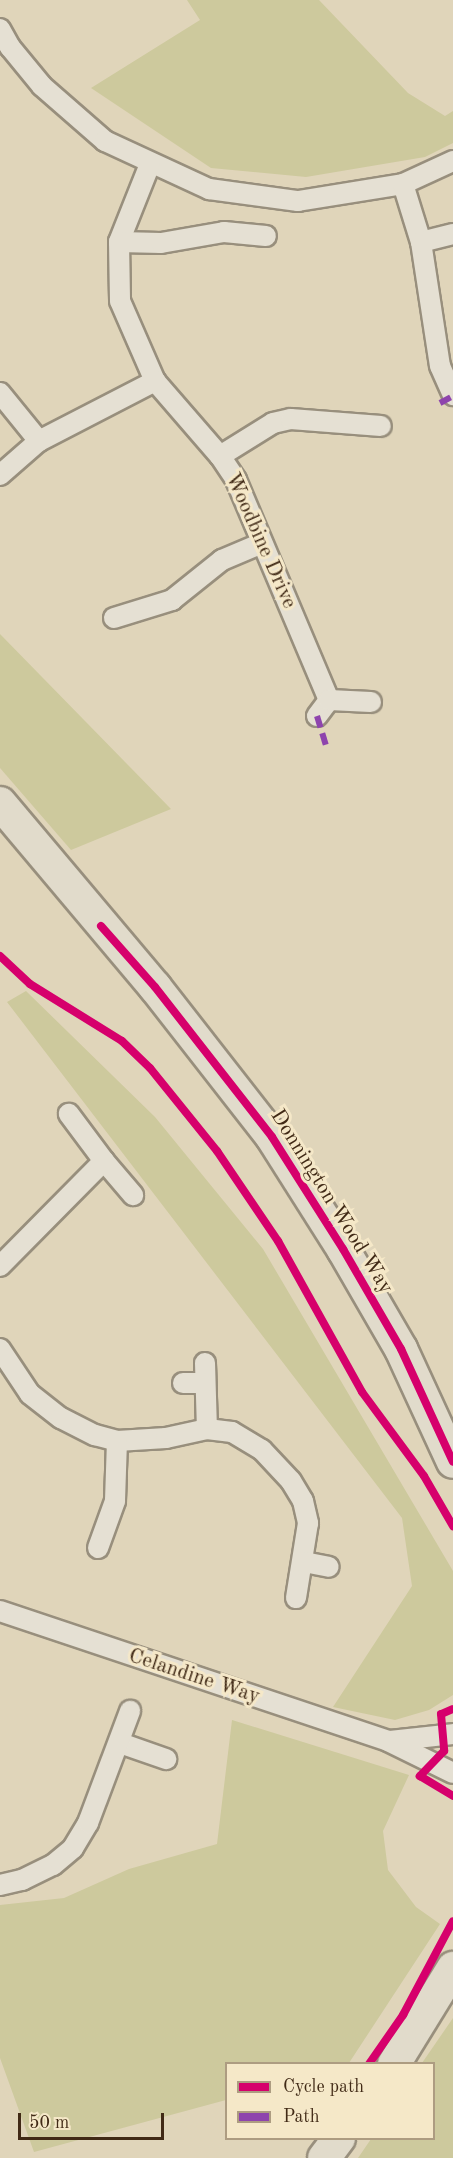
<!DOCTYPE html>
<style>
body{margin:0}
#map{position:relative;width:453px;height:2158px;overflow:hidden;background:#e0d5ba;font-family:"Old Standard TT",serif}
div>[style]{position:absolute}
.green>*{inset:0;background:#cdc99d}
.roads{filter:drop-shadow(2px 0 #988f7d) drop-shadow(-2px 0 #988f7d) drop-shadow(0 2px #988f7d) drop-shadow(0 -2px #988f7d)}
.street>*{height:20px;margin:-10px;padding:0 10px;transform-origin:10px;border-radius:10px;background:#e5e0d3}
.primary>*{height:32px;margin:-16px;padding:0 16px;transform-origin:16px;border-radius:16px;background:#e1dbcb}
.quiet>*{height:6px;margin-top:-3px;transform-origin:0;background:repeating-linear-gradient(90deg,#8e44ad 0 12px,transparent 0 18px)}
.cycleway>*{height:8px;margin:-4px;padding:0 4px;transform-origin:4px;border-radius:4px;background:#d6006c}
span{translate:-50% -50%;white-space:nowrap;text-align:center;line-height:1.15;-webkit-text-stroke:6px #f5e8c8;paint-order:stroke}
.street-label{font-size:21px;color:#412a16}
.legend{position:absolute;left:225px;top:2062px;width:210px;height:78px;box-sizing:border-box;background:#f5e8c8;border:2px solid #ad9c81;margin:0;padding:8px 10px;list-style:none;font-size:18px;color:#412a16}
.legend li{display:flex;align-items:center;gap:12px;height:30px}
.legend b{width:30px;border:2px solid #ad9c81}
.scale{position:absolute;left:18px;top:2113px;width:146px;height:27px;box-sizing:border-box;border:3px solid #412a16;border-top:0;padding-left:8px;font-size:18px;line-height:21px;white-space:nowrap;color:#412a16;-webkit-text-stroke:4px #f5e8c8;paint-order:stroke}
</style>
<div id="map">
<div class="green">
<i style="clip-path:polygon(187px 0,319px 0,408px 93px,445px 116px,453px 111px,453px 143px,425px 157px,306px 177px,211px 168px,91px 88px,200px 20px)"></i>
<i style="clip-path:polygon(0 634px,171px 809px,71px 850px,0 768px)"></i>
<i style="clip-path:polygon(26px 991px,155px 1117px,263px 1249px,453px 1571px,453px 1695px,429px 1710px,395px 1720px,333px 1707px,412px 1586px,402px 1518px,7px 1002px)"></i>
<i style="clip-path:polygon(232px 1720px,409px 1775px,383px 1831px,388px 1870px,416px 1907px,440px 1924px,349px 2063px,226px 2064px,226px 2100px,34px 2152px,0 2058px,0 1905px,64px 1898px,129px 1869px,217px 1844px)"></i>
<i style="clip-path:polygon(453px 2018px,453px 2158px,358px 2158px,371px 2139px,434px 2138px,434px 2064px,422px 2063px)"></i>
</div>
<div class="roads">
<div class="street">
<i style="left:0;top:29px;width:21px;rotate:61deg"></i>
<i style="left:10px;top:47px;width:50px;rotate:50.6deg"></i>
<i style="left:42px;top:86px;width:84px;rotate:41.1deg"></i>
<i style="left:105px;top:141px;width:115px;rotate:24.8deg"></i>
<i style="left:209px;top:189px;width:90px;rotate:7.7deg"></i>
<i style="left:298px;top:201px;width:106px;rotate:-9.2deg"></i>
<i style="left:403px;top:184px;width:55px;rotate:-24.7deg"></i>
<i style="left:150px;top:164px;width:84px;rotate:111.7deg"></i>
<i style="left:119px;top:242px;width:59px;rotate:89deg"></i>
<i style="left:120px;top:301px;width:87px;rotate:66.4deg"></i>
<i style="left:155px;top:381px;width:99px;rotate:49.1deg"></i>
<i style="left:220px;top:456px;width:29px;rotate:56deg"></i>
<i style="left:236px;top:480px;width:239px;rotate:67.1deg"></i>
<i style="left:403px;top:184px;width:61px;rotate:72.8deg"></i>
<i style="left:421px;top:242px;width:125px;rotate:81.3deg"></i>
<i style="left:440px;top:366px;width:32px;rotate:66deg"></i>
<i style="left:119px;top:242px;width:42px;rotate:1.4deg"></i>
<i style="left:161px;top:243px;width:64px;rotate:-9.9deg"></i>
<i style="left:224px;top:232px;width:42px;rotate:5.4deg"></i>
<i style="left:421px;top:242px;width:33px;rotate:-14deg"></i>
<i style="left:0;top:393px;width:62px;rotate:50.9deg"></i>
<i style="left:220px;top:456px;width:62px;rotate:-31.9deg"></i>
<i style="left:273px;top:423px;width:18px;rotate:-13deg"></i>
<i style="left:291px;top:419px;width:90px;rotate:4.4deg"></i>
<i style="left:0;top:475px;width:52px;rotate:-41.1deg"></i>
<i style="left:39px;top:441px;width:131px;rotate:-27.3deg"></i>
<i style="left:114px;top:618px;width:61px;rotate:-17.2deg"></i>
<i style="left:172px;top:600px;width:64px;rotate:-38.7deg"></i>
<i style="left:222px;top:560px;width:43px;rotate:-23deg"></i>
<i style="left:317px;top:716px;width:20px;rotate:-53deg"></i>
<i style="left:329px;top:700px;width:42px;rotate:2.7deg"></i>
<i style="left:104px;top:1161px;width:45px;rotate:49.5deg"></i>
<i style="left:0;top:1266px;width:148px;rotate:-45.3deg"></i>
<i style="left:104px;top:1161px;width:59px;rotate:-126.7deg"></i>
<i style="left:0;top:1349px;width:54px;rotate:56.3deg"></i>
<i style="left:30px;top:1394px;width:39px;rotate:38deg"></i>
<i style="left:61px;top:1418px;width:38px;rotate:27deg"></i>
<i style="left:95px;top:1435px;width:23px;rotate:15deg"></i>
<i style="left:117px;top:1441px;width:49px;rotate:-3.5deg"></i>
<i style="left:166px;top:1438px;width:42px;rotate:-12.4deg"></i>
<i style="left:207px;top:1429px;width:25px;rotate:7deg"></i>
<i style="left:232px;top:1432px;width:35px;rotate:31deg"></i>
<i style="left:262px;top:1450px;width:42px;rotate:46.9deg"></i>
<i style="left:291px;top:1481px;width:23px;rotate:59deg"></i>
<i style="left:303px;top:1501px;width:23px;rotate:77deg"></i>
<i style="left:308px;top:1523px;width:76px;rotate:99.1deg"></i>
<i style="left:205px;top:1363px;width:66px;rotate:88.3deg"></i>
<i style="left:183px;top:1383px;width:20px"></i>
<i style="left:98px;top:1548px;width:50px;rotate:-70.1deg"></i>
<i style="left:115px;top:1501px;width:60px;rotate:-88.1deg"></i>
<i style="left:304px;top:1562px;width:25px;rotate:11deg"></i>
<i style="left:0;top:1611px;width:409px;rotate:18.5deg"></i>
<i style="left:388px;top:1741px;width:72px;rotate:26.2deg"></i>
<i style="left:390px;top:1741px;width:63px;rotate:-6.3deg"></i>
<i style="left:120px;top:1743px;width:49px;rotate:19.2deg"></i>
<i style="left:0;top:1885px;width:23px;rotate:-13deg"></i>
<i style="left:22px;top:1880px;width:34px;rotate:-26deg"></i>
<i style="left:53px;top:1865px;width:26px;rotate:-40deg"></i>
<i style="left:73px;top:1848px;width:29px;rotate:-59deg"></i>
<i style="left:88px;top:1823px;width:120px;rotate:-69.4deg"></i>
</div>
<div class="primary">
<i style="left:0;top:803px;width:241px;rotate:49.9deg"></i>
<i style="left:155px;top:987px;width:190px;rotate:52deg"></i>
<i style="left:272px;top:1137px;width:133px;rotate:57.6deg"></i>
<i style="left:343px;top:1249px;width:116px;rotate:59.9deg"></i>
<i style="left:401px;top:1349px;width:124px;rotate:65.3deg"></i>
<i style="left:394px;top:2064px;width:113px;rotate:-58.4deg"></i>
<i style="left:324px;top:2158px;width:25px;rotate:-53deg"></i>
</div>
</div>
<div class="quiet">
<i style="left:440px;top:403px;width:15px;rotate:-28deg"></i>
<i style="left:317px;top:716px;width:34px;rotate:73deg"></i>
</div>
<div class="cycleway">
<i style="left:101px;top:926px;width:81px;rotate:48.5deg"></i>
<i style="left:155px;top:987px;width:190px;rotate:52deg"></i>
<i style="left:272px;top:1137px;width:133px;rotate:57.6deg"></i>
<i style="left:343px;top:1249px;width:116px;rotate:59.9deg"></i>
<i style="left:401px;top:1349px;width:124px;rotate:65.3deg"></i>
<i style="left:0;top:956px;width:41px;rotate:43deg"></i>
<i style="left:30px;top:984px;width:108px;rotate:31.8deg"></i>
<i style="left:122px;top:1041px;width:39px;rotate:44deg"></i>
<i style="left:150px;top:1068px;width:107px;rotate:51.1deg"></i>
<i style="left:217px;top:1151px;width:109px;rotate:55.9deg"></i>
<i style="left:278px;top:1241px;width:173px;rotate:60.9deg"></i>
<i style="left:362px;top:1392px;width:104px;rotate:53.6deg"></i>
<i style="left:424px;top:1476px;width:58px;rotate:59.9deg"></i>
<i style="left:453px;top:1709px;width:13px;rotate:157deg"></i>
<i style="left:441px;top:1714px;width:37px;rotate:85deg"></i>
<i style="left:444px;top:1751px;width:35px;rotate:134deg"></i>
<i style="left:420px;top:1776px;width:39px;rotate:31deg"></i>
<i style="left:369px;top:2064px;width:60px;rotate:-55.2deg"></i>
<i style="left:403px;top:2015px;width:106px;rotate:-62deg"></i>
</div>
<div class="street-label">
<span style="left:260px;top:541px;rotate:66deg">Woodbine Drive</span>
<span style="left:331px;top:1202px;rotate:58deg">Donnington Wood Way</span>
<span style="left:194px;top:1677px;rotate:18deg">Celandine Way</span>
</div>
<ul class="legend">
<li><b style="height:8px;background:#d6006c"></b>Cycle path</li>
<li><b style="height:8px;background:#8e44ad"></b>Path</li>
</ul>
<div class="scale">50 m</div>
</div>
